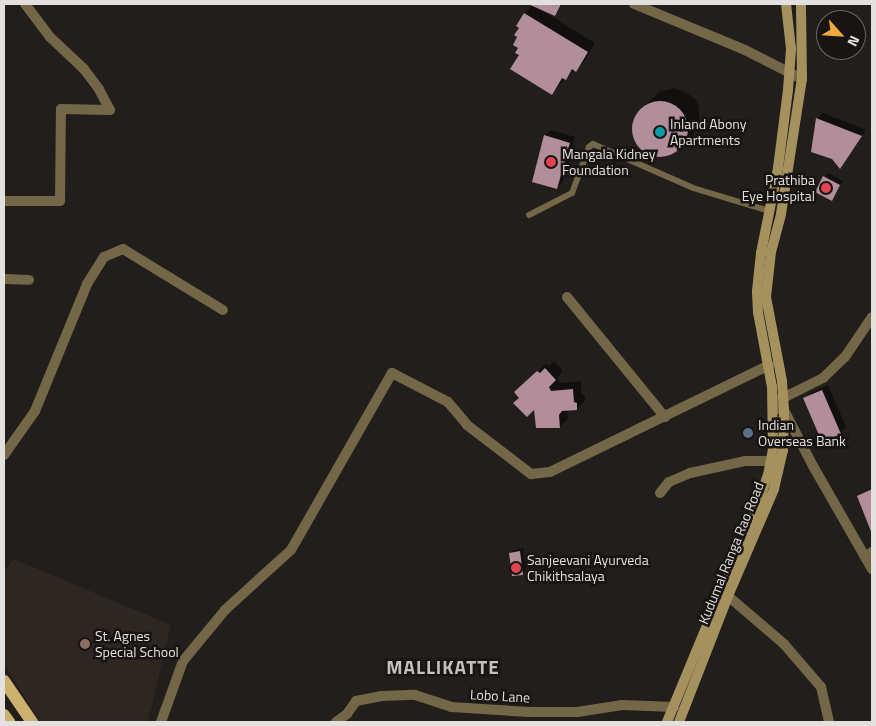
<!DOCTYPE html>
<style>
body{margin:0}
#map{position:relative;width:876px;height:726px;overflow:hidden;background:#211e1c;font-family:"Titillium Web",sans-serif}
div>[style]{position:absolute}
.built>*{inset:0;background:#2e2621}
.shadow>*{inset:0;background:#0007}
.building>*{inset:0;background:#b28d9a}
.round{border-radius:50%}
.service>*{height:6px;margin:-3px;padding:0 3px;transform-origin:3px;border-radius:3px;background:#746748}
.minor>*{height:10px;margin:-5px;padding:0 5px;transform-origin:5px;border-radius:5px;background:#746748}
.tertiary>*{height:10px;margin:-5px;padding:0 5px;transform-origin:5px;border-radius:5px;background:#746748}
.secondary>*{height:10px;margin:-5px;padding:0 5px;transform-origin:5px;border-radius:5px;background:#a5915d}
.primary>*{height:12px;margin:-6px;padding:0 6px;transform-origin:6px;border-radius:6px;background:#ccb16e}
.dots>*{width:14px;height:14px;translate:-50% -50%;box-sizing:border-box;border:2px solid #171413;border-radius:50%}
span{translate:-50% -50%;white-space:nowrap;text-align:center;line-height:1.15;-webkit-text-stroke:5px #171413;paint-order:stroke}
.poi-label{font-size:14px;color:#e3e1df}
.left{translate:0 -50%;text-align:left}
.right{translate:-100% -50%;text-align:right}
.street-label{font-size:14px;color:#e3e1df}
.district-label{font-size:19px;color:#c3bfbc;font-weight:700;letter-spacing:1px}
.frame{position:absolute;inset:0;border:5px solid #e3e1df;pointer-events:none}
.north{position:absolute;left:816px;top:10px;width:50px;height:50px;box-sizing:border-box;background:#171413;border:1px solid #696665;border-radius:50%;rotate:116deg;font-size:14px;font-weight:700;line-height:20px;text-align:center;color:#e3e1df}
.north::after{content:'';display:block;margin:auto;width:18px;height:22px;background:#eea83c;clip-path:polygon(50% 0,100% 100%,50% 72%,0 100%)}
</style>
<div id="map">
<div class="built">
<i style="clip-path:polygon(14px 559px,171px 625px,148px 722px,40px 722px,4px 664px,4px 571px)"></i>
</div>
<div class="shadow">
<i style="clip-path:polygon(531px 4px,562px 4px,555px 15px,544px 10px,543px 11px,595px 43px,584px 62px,565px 78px,552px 93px,520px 54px,520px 27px,525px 13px,533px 5px)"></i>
<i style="clip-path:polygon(674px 88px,685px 92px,695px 99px,699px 107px,699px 124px,693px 135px,670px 154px,651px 155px,643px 150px,636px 142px,633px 126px,636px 115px,659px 92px)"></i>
<i style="clip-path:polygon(823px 113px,866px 130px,840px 167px,817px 119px)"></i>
<i style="clip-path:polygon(551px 130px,575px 137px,563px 181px,557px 188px,545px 136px)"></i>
<i style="clip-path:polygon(828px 173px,843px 181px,832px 199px,824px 177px)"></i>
<i style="clip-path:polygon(554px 361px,563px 371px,557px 378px,560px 383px,581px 381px,581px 394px,585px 395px,585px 401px,577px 409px,567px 410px,568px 419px,559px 427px,520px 397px,524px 384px,546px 364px,549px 366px)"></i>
<i style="clip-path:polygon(828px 385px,846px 427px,840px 433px,805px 399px,811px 393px)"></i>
<i style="clip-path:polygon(872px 487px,872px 529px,858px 496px)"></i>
<i style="clip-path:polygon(523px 548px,526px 570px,522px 573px,510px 553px,514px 550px)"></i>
</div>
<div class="building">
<i style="clip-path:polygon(528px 4px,561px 4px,555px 16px)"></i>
<i style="clip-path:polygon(524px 13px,588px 52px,576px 72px,572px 69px,566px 80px,562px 78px,552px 95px,510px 69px,519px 55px,515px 53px,518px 48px,513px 45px,517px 37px,514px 35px,519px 28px,516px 26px)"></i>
<i class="round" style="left:632px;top:101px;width:56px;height:56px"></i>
<i style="clip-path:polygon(816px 118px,862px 136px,840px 169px,832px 159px,811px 152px)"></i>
<i style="clip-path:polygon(544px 135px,570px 143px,557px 189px,532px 182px)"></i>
<i style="clip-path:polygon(823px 176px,840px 185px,832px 201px,815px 192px)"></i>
<i style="clip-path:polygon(545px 368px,556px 380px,549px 387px,551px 391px,573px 389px,574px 402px,577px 403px,577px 410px,562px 411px,559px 415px,560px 428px,536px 428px,534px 410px,527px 417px,513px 403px,519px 398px,514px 392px,537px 371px,540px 373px)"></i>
<i style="clip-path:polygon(822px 390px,841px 434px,822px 442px,803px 398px)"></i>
<i style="clip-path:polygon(872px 489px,872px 534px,857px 496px)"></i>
<i style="clip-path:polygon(520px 551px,523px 575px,512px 576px,509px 553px)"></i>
</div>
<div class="service">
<i style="left:529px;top:215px;width:48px;rotate:-27.1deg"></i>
<i style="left:572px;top:193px;width:49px;rotate:-69.7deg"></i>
<i style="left:589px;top:147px;width:5px;rotate:-37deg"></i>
<i style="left:593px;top:144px;width:109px;rotate:23.7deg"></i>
<i style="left:693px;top:188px;width:79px;rotate:16.8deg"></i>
</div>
<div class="minor">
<i style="left:4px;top:201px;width:56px"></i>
<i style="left:60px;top:201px;width:92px;rotate:-89.4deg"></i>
<i style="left:61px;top:109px;width:49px;rotate:1.2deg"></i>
<i style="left:110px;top:110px;width:24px;rotate:-118deg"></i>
<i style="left:99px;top:89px;width:25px;rotate:-127deg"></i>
<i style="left:84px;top:69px;width:47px;rotate:-136.7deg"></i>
<i style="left:50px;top:37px;width:41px;rotate:-127.1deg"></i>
<i style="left:4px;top:279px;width:25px;rotate:2deg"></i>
<i style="left:567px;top:297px;width:155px;rotate:50.8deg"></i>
<i style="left:775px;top:400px;width:8px;rotate:-14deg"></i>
<i style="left:783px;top:398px;width:45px;rotate:-26.6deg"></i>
<i style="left:823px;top:378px;width:30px;rotate:-44deg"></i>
<i style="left:845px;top:357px;width:48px;rotate:-56deg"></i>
<i style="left:4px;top:455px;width:54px;rotate:-54.8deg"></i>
<i style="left:35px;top:411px;width:137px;rotate:-67.7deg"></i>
<i style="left:87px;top:284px;width:32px;rotate:-58deg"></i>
<i style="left:104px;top:257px;width:21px;rotate:-23deg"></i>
<i style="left:123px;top:249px;width:117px;rotate:31.4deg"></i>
<i style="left:660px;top:493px;width:14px;rotate:-51deg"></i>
<i style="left:669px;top:482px;width:23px;rotate:-23deg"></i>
<i style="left:690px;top:473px;width:56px;rotate:-12.3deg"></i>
<i style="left:745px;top:461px;width:26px"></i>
<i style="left:865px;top:557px;width:9px;rotate:-36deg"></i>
<i style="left:728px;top:596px;width:74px;rotate:40.6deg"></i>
<i style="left:784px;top:644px;width:57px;rotate:49.3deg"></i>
<i style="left:821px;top:687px;width:36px;rotate:77deg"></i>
<i style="left:161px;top:722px;width:65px;rotate:-70.2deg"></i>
<i style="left:183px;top:661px;width:66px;rotate:-50.5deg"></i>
<i style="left:225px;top:610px;width:89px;rotate:-42.3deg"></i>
<i style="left:291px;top:550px;width:204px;rotate:-60.3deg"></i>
<i style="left:392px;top:373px;width:63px;rotate:27.4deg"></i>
<i style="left:448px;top:402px;width:30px;rotate:50deg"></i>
<i style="left:467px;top:425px;width:81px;rotate:37.4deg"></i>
<i style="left:531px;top:474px;width:19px;rotate:-6deg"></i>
<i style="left:550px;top:472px;width:244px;rotate:-26deg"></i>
<i style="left:336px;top:722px;width:14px;rotate:-36deg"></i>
<i style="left:347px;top:714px;width:16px;rotate:-55deg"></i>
<i style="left:356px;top:701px;width:25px;rotate:-11deg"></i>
<i style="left:381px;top:696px;width:34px;rotate:-2deg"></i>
<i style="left:415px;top:695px;width:38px;rotate:18deg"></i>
<i style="left:451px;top:707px;width:78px;rotate:3.7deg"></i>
<i style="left:529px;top:712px;width:48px"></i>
<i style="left:577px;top:712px;width:46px;rotate:-8.8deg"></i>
<i style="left:622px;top:705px;width:52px;rotate:2.2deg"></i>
</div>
<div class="tertiary">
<i style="left:634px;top:4px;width:120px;rotate:22.5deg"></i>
<i style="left:745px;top:50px;width:64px;rotate:27deg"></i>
<i style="left:773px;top:408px;width:11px;rotate:10deg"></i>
<i style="left:784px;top:410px;width:63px;rotate:62.6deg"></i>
<i style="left:813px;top:466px;width:119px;rotate:60.2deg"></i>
</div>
<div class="secondary">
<i style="left:667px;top:722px;width:243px;rotate:-67.5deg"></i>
<i style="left:760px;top:498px;width:24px;rotate:-71deg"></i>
<i style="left:768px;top:475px;width:26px;rotate:-79deg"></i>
<i style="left:773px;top:449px;width:62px;rotate:-90.9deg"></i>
<i style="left:772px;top:387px;width:76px;rotate:-100.6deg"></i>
<i style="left:758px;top:312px;width:21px;rotate:-93deg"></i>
<i style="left:757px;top:291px;width:38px;rotate:-84deg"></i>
<i style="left:761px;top:253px;width:87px;rotate:-78.7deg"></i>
<i style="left:778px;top:168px;width:79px;rotate:-82.7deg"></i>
<i style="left:788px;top:90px;width:41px;rotate:-85.8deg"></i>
<i style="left:791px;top:49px;width:45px;rotate:-96.3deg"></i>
<i style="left:679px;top:722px;width:135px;rotate:-68.7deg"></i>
<i style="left:728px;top:596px;width:116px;rotate:-66.7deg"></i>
<i style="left:774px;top:489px;width:39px;rotate:-77deg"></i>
<i style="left:783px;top:451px;width:41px;rotate:-88.6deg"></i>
<i style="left:784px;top:410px;width:29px;rotate:-94deg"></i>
<i style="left:782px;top:381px;width:86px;rotate:-100.8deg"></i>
<i style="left:766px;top:297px;width:45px;rotate:-83.7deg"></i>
<i style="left:771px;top:252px;width:39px;rotate:-75deg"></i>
<i style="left:781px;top:214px;width:137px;rotate:-81.2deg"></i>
<i style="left:802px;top:79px;width:75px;rotate:-90.8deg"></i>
</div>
<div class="primary">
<i style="left:4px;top:681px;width:50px;rotate:55.7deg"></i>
<i style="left:4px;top:715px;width:9px;rotate:54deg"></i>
</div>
<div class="dots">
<i style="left:660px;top:132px;background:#0f9aa8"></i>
<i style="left:551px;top:162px;background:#e0444e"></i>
<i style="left:826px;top:188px;background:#e0444e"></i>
<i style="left:748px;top:433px;background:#5c6f8a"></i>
<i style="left:516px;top:568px;background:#e0444e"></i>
<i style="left:85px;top:644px;background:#8d6e63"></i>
</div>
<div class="poi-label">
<span class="left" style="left:670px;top:132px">Inland Abony<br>Apartments</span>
<span class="left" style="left:562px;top:162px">Mangala Kidney<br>Foundation</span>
<span class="right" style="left:815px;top:188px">Prathiba<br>Eye Hospital</span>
<span class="left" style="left:758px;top:433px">Indian<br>Overseas Bank</span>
<span class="left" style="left:527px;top:568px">Sanjeevani Ayurveda<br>Chikithsalaya</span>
<span class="left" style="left:95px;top:644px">St. Agnes<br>Special School</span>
</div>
<div class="street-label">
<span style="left:731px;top:553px;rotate:-68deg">Kudumal Ranga Rao Road</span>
<span style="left:500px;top:696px;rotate:3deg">Lobo Lane</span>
</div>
<div class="district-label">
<span style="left:443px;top:667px">MALLIKATTE</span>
</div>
<div class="frame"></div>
<div class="north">N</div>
</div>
